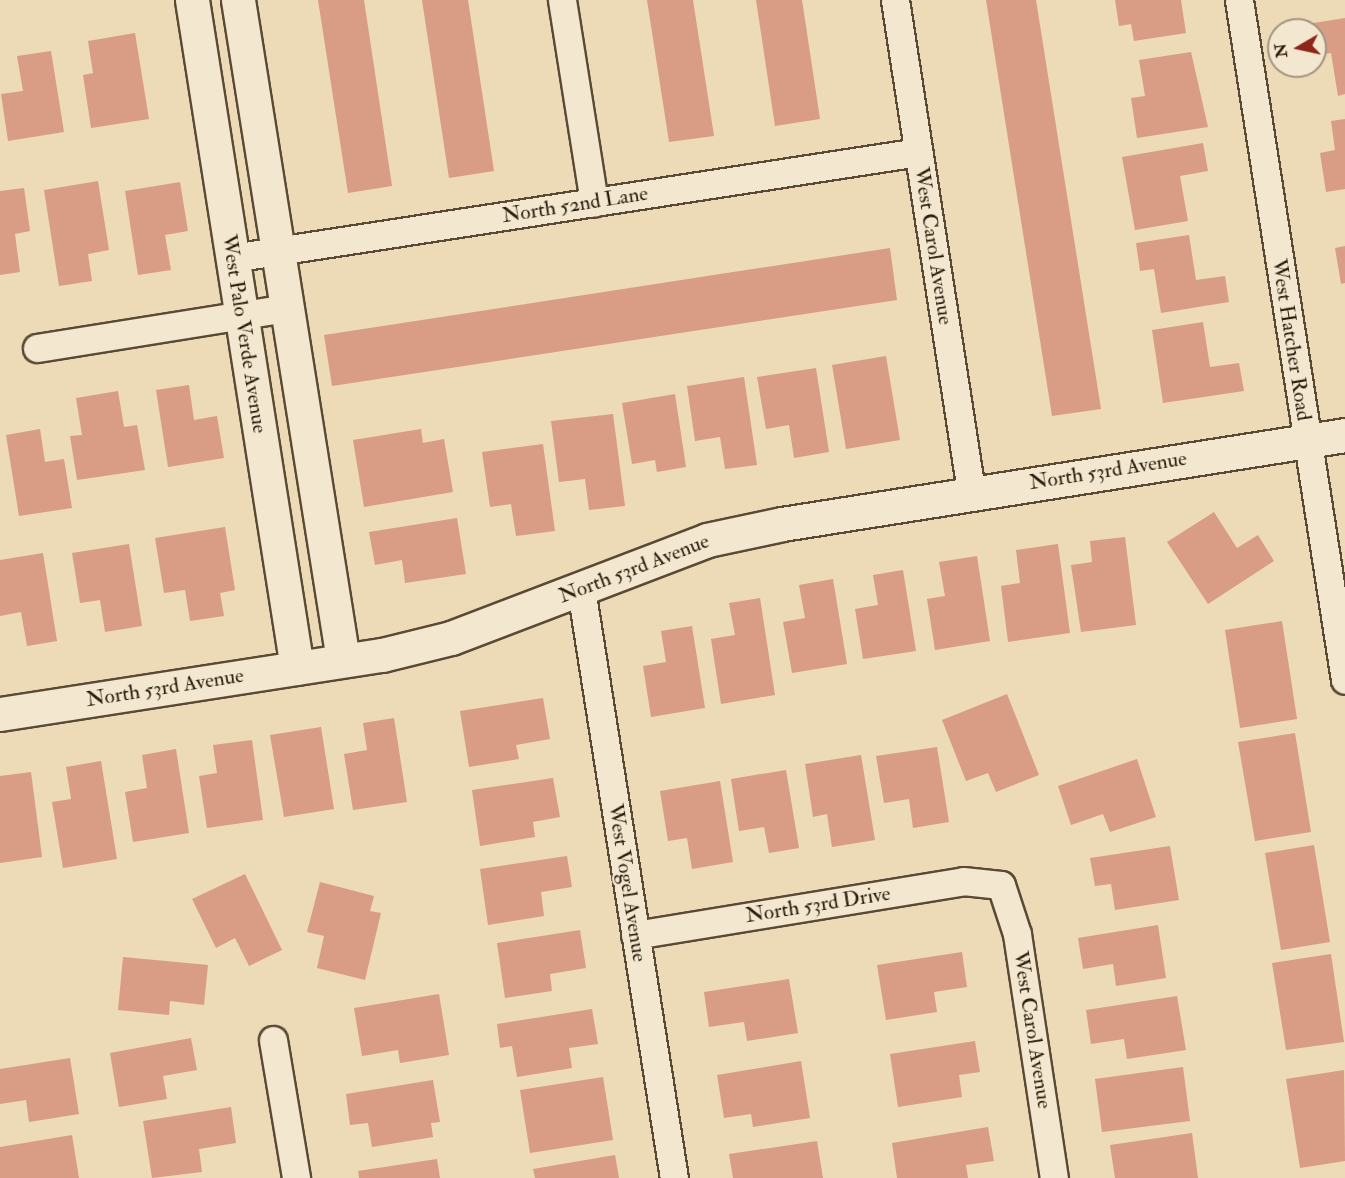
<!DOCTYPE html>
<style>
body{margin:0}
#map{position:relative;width:1345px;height:1178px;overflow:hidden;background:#eddab6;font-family:"IM FELL Double Pica",serif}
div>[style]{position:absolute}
.building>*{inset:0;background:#d99c85}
.roads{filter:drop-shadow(2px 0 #5a4a35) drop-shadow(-2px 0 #5a4a35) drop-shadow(0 2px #5a4a35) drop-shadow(0 -2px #5a4a35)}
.minor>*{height:27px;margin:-13.5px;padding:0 13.5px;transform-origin:13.5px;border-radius:13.5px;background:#f3e7d0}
.tertiary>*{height:33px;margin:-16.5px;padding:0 16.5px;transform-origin:16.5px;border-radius:16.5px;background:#f3e7d0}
span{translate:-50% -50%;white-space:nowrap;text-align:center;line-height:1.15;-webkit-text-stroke:4.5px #f3e7d0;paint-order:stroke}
.street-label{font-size:21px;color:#291a0a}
.north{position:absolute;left:1267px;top:18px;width:60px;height:60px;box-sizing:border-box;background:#f3e7d0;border:2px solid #a29581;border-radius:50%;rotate:261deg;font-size:16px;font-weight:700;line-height:24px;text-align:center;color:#291a0a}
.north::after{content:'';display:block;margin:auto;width:21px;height:27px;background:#8f2418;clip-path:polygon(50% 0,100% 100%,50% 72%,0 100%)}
</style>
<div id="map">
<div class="building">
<i style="clip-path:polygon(318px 0,364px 0,392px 186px,348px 193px)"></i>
<i style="clip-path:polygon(422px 0,468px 0,494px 171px,449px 178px)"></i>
<i style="clip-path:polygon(647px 0,693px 0,714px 136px,669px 142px)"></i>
<i style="clip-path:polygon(756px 0,802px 0,820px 119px,775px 126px)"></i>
<i style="clip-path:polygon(986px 0,1036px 0,1101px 409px,1052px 416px)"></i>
<i style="clip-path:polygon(1115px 0,1181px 0,1186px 33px,1134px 41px,1131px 24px,1119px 26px)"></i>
<i style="clip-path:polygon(1345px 18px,1345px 94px,1338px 96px,1331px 53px,1315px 55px,1315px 30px,1302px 30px,1301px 25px)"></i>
<i style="clip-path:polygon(135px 33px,149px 119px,91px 128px,83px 75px,93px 73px,88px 41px)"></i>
<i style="clip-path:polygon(51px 51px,64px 132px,8px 141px,1px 94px,23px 91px,17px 56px)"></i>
<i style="clip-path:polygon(1191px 52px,1208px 127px,1137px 138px,1131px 98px,1145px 96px,1139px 60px)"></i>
<i style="clip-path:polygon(1345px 119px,1345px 189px,1326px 192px,1320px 153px,1335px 150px,1331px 121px)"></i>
<i style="clip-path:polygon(1203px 143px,1208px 171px,1180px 176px,1188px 221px,1135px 230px,1122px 157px)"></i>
<i style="clip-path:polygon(98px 181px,109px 250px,88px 254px,92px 281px,59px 286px,44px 190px)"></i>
<i style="clip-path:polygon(180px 182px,188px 231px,165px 235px,171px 270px,138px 275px,125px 191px)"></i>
<i style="clip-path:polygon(24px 188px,30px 231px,15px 234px,20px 272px,0 275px,0 191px)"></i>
<i style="clip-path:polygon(1189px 235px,1196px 280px,1225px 276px,1229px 302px,1161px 313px,1154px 269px,1140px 271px,1136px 243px)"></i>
<i style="clip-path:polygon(1345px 246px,1345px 283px,1341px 284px,1335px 248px)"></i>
<i style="clip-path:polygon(890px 248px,897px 300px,332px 386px,324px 335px)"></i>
<i style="clip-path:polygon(1203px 322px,1210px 367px,1239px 363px,1244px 391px,1163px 403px,1152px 330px)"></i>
<i style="clip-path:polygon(886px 356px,900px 440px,846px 449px,832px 365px)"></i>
<i style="clip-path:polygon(816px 368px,829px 452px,794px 458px,789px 425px,766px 429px,757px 377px)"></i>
<i style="clip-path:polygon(744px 377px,757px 465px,725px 469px,720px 437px,695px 441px,687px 386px)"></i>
<i style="clip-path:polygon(189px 385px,194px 420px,217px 416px,224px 458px,168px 467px,156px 390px)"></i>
<i style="clip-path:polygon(118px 391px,124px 427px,137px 425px,145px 470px,77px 480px,70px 436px,82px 435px,76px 398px)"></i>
<i style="clip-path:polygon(675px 394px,686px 467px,657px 472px,655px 460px,632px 464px,622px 403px)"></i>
<i style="clip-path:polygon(613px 414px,625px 506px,589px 510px,585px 479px,559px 482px,551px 421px)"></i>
<i style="clip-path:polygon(40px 429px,45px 462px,64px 459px,72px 508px,19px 516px,6px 435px)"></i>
<i style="clip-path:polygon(421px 429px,423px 443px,444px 439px,453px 492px,364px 507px,353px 440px)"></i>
<i style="clip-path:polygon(543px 444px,555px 531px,516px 536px,511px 504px,490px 507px,482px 452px)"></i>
<i style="clip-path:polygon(1214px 512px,1237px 548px,1258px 535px,1274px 561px,1208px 604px,1167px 542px)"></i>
<i style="clip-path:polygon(457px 518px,466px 574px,405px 583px,402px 560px,375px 565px,369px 532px)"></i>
<i style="clip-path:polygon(225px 527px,235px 590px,220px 593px,224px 616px,190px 621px,185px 590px,164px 593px,155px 538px)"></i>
<i style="clip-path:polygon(1125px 537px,1136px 625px,1081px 632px,1071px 565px,1092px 562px,1090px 541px)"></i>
<i style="clip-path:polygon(129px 544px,142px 626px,105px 632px,100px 600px,80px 603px,72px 553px)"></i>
<i style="clip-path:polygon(1058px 544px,1070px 633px,1008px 642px,1001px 586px,1020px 583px,1016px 550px)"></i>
<i style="clip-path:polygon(43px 553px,57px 641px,27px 646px,21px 612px,0 616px,0 560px)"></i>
<i style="clip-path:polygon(977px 556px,990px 641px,935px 650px,927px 599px,945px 596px,939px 562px)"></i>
<i style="clip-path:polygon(903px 570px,916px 651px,863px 659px,855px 609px,878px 605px,873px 575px)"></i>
<i style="clip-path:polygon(833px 579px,847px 664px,792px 673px,783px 622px,805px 618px,799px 585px)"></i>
<i style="clip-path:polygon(760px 598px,775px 695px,721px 704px,711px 639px,735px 635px,729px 603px)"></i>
<i style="clip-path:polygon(1282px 621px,1297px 719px,1240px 728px,1225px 630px)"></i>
<i style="clip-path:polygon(692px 626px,705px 708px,651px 717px,643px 666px,666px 662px,661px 631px)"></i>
<i style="clip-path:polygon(1007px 694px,1039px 775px,996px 792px,988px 773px,966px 781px,942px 720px)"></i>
<i style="clip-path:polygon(543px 698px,550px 739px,516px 745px,519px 759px,469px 767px,460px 711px)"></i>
<i style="clip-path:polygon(394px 718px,407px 802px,353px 810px,344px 754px,367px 750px,363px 723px)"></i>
<i style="clip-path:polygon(321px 727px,334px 809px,284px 817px,270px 735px)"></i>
<i style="clip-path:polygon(1295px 733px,1311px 832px,1255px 841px,1238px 742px)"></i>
<i style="clip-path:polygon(252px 740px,263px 820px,207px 828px,199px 776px,217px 773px,213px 745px)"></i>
<i style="clip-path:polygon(937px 747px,949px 822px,913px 828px,909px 799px,884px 803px,876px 756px)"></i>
<i style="clip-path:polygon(176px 749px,189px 833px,133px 842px,125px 792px,147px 788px,142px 755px)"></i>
<i style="clip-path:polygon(861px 755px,875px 840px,832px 847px,827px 814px,813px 817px,805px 764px)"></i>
<i style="clip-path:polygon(1137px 759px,1156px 817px,1110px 832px,1103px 814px,1071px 825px,1058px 786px)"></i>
<i style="clip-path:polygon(101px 761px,117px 859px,63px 868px,52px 802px,71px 799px,66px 767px)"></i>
<i style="clip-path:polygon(786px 770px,799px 848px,769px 853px,764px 827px,739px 831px,731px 779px)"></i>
<i style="clip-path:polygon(31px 772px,42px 857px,0 863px,0 776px)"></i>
<i style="clip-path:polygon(553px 778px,560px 817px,533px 822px,535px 837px,480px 846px,472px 790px)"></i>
<i style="clip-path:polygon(720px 781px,733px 862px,692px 869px,687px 838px,668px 841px,660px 791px)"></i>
<i style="clip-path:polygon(1314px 845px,1330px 942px,1281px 950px,1265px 853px)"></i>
<i style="clip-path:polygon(1170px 846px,1179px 900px,1115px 910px,1111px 884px,1095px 886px,1090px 858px)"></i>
<i style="clip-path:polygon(567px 856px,572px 887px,541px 892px,544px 916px,488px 925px,480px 869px)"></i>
<i style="clip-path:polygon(245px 874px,282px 950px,249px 966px,235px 938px,216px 948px,192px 899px)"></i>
<i style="clip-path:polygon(320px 882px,374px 896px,370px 911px,381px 913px,365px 980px,317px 968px,324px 936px,307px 932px)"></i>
<i style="clip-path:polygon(1158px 925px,1166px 978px,1116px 986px,1113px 964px,1083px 969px,1078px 938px)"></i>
<i style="clip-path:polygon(580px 930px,586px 968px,550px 974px,552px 991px,505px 998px,497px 943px)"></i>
<i style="clip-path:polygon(962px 952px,967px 987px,934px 992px,937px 1012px,886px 1020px,877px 965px)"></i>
<i style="clip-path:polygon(1331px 954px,1344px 1042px,1286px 1050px,1272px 963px)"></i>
<i style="clip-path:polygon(123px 957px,208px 965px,204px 1005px,170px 1001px,169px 1015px,118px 1010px)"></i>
<i style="clip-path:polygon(789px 979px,798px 1033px,747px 1041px,744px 1022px,709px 1027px,704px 992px)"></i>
<i style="clip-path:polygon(439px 994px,449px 1055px,400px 1063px,398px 1050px,362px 1056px,354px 1008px)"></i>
<i style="clip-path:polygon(1177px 996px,1186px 1050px,1127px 1059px,1124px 1039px,1091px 1044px,1086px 1010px)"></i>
<i style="clip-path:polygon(592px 1009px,598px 1044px,569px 1048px,572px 1068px,517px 1077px,512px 1046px,500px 1048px,497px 1024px)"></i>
<i style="clip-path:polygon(191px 1038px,197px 1070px,163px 1076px,167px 1099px,119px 1107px,110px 1053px)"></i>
<i style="clip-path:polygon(975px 1041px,980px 1072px,959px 1075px,962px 1097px,898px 1107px,890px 1054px)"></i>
<i style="clip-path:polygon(70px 1058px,79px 1114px,29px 1122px,26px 1100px,0 1104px,0 1069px)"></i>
<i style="clip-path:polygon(801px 1061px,810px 1118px,753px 1127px,751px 1114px,724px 1118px,717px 1075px)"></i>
<i style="clip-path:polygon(1183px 1067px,1190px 1121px,1102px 1132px,1095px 1079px)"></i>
<i style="clip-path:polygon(1344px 1070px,1345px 1161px,1300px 1168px,1286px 1079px)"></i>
<i style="clip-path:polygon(603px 1077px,613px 1140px,530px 1153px,520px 1090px)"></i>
<i style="clip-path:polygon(433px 1080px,440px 1122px,431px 1123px,433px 1137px,372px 1147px,368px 1123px,350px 1125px,346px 1094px)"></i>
<i style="clip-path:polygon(231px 1107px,236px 1143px,199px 1149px,202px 1172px,152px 1178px,143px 1121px)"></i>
<i style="clip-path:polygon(988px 1127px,994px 1161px,966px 1165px,968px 1178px,897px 1178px,892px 1143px)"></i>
<i style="clip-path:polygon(1192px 1133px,1198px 1178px,1115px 1178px,1110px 1145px)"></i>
<i style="clip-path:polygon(72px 1135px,79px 1178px,0 1178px,0 1147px)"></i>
<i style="clip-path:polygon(817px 1141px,823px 1178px,733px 1178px,729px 1154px)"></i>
<i style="clip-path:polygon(615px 1155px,619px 1178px,535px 1178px,533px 1169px)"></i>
<i style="clip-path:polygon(437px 1159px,440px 1178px,359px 1178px,358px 1171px)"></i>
</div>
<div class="roads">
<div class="minor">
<i style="left:562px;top:0;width:205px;rotate:81deg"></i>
<i style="left:895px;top:0;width:498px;rotate:81.2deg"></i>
<i style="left:1239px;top:0;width:688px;rotate:81.14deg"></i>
<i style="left:232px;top:258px;width:694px;rotate:-8.78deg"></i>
<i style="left:37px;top:348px;width:252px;rotate:-9.1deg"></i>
<i style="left:581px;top:589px;width:596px;rotate:81.03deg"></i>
<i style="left:635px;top:935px;width:332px;rotate:-9.3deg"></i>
<i style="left:963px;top:881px;width:38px;rotate:6deg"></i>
<i style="left:1001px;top:885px;width:52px;rotate:71.9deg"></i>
<i style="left:1017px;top:934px;width:247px;rotate:81.4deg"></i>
<i style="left:273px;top:1040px;width:140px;rotate:80.5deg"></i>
</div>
<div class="tertiary">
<i style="left:192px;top:0;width:676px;rotate:81.07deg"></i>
<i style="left:238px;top:0;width:668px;rotate:80.96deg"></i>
<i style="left:0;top:714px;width:387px;rotate:-8.8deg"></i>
<i style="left:382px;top:655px;width:71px;rotate:-13.8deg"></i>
<i style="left:451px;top:638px;width:274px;rotate:-20.9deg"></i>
<i style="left:707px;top:540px;width:77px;rotate:-12deg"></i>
<i style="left:782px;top:524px;width:570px;rotate:-8.98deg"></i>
</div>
</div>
<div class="street-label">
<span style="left:575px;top:205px;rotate:-9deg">North 52nd Lane</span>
<span style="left:933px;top:246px;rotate:81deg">West Carol Avenue</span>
<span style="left:244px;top:334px;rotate:81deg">West Palo Verde Avenue</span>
<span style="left:1291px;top:340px;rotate:81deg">West Hatcher Road</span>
<span style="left:1108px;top:471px;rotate:-9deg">North 53rd Avenue</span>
<span style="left:634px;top:569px;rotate:-21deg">North 53rd Avenue</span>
<span style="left:165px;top:688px;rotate:-9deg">North 53rd Avenue</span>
<span style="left:627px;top:883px;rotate:81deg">West Vogel Avenue</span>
<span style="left:818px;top:905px;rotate:-9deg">North 53rd Drive</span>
<span style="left:1032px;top:1030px;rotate:81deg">West Carol Avenue</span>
</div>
<div class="north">N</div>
</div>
